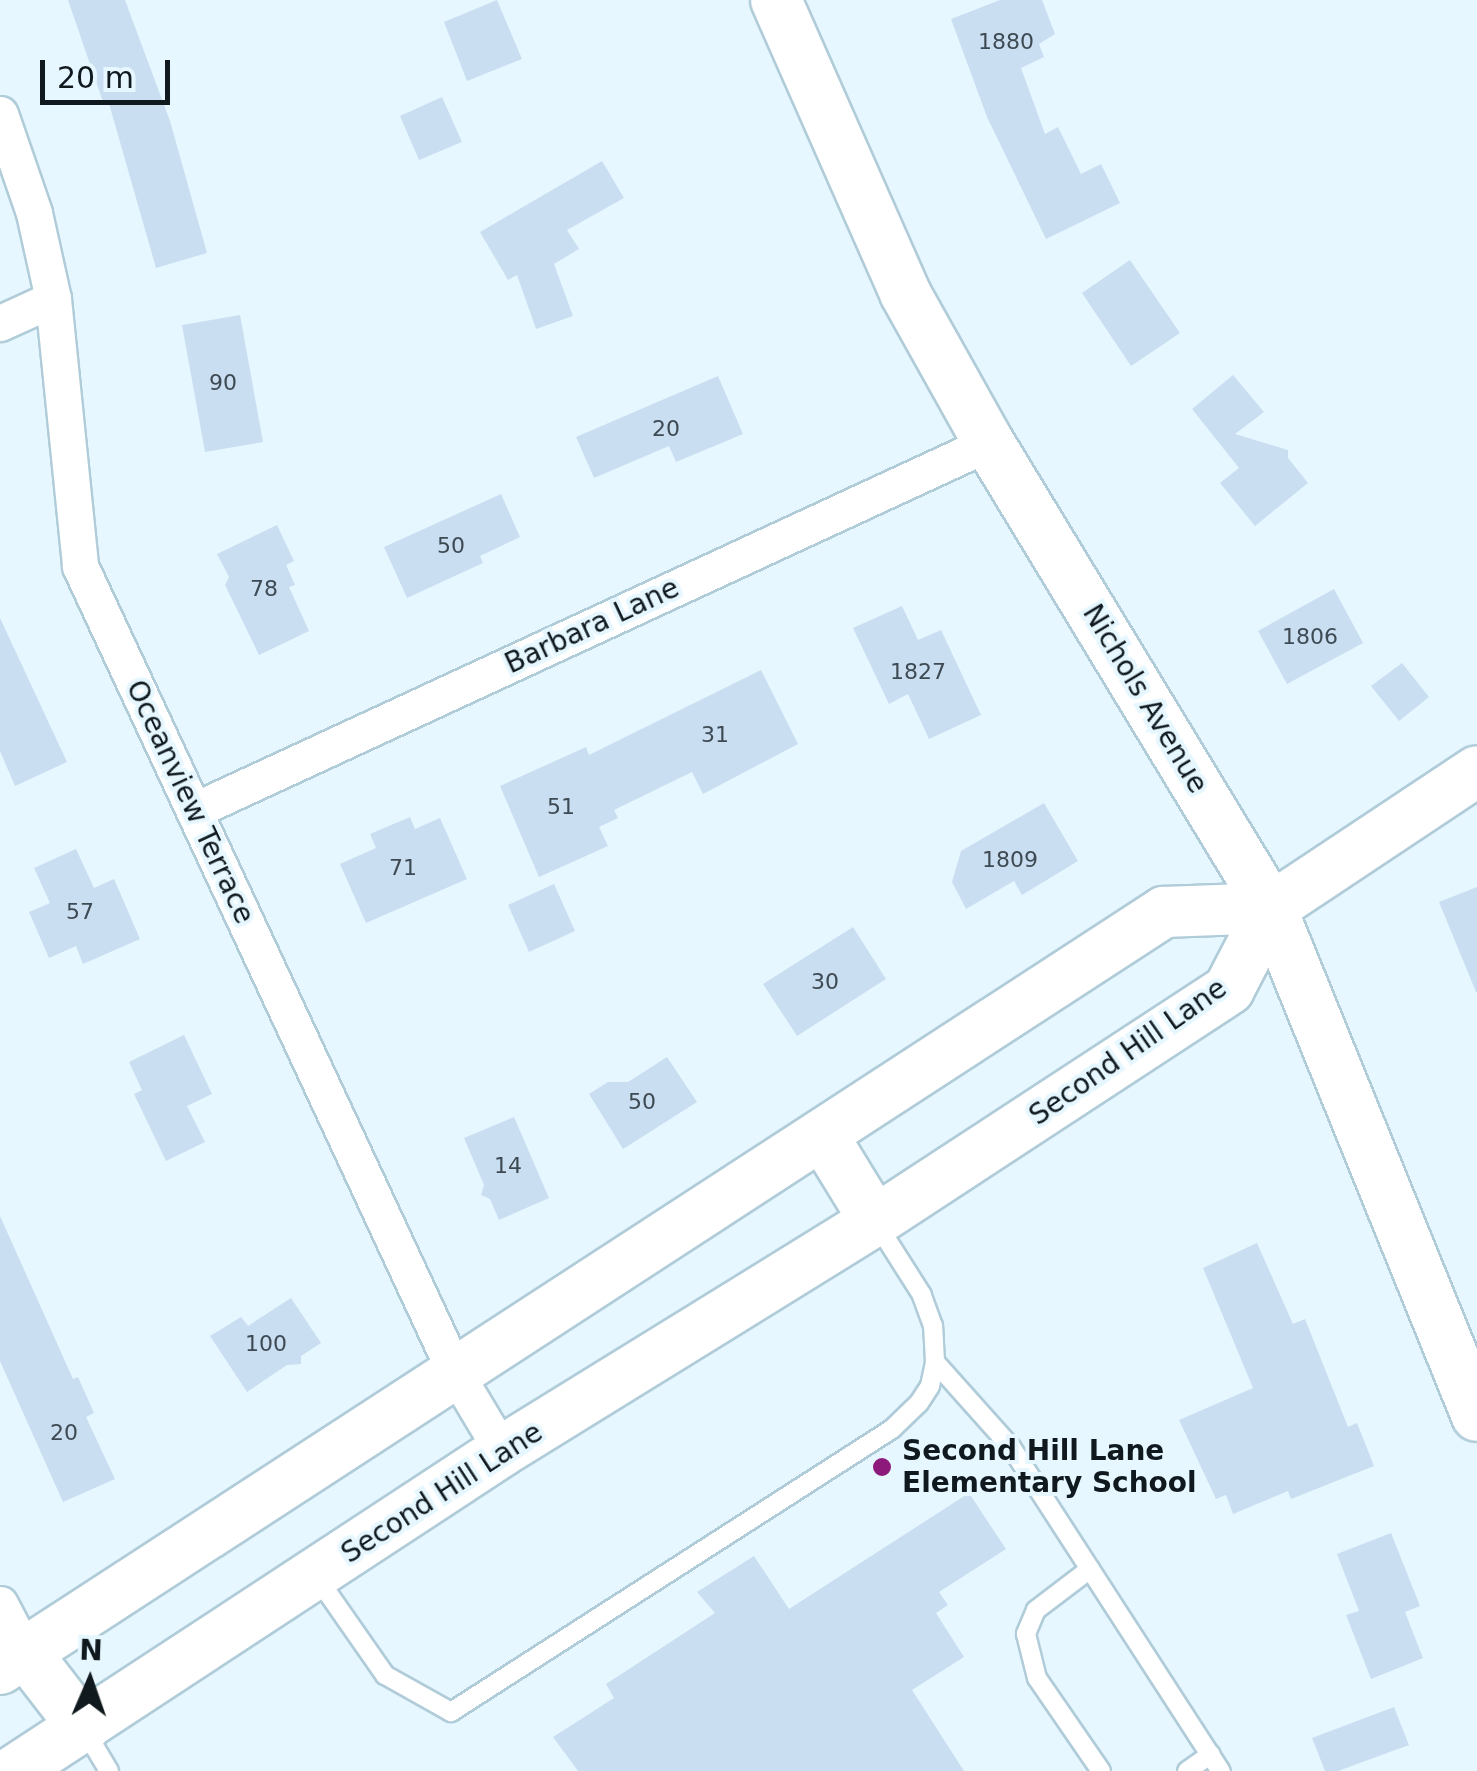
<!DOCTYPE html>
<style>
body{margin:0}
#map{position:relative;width:1477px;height:1771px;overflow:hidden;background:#e6f7ff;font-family:"DejaVu Sans",sans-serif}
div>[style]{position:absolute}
.building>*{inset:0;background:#cadef2}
.roads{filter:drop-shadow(2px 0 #b0ccd9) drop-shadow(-2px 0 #b0ccd9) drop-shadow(0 2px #b0ccd9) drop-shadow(0 -2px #b0ccd9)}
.lane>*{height:18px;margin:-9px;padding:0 9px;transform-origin:9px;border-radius:9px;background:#fff}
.street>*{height:35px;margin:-17.5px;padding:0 17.5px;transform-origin:17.5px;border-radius:17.5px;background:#fff}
.secondary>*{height:50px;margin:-25px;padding:0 25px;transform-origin:25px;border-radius:25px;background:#fff}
.dots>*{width:28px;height:28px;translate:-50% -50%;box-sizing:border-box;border:5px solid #e6f7ff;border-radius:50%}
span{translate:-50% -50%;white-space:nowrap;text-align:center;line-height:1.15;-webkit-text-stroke:8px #e6f7ff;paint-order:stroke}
.number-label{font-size:22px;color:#3e4a53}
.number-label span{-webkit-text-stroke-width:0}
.street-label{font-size:28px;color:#0f191e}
.poi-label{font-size:28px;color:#0f191e;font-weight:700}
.left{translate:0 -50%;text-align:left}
.north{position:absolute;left:40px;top:1631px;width:100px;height:100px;-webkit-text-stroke:8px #e6f7ff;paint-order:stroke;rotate:2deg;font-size:28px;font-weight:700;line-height:40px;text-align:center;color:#0f191e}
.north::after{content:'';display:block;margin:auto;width:35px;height:45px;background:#0f191e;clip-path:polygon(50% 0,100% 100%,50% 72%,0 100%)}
.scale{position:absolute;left:40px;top:60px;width:130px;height:45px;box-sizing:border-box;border:5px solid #0f191e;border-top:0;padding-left:12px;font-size:30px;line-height:35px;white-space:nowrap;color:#0f191e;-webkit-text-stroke:8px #e6f7ff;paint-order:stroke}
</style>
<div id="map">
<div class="building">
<i style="clip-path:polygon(68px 0,125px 0,170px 121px,207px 253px,156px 268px,108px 100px,103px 102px)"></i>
<i style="clip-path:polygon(497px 0,522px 59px,467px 81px,444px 22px)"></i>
<i style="clip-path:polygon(1000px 0,1042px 0,1055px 34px,1039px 44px,1044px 57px,1021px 68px,1045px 134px,1058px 127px,1081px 174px,1101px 164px,1120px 203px,1046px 239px,987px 117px,951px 19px)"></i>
<i style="clip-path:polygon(442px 97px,462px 142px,419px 160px,400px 116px)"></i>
<i style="clip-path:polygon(602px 161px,624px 198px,567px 230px,579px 249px,554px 264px,573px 316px,536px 329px,517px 275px,508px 280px,480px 232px)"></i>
<i style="clip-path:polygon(1130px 260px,1180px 333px,1131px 366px,1082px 293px)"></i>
<i style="clip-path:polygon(240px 315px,263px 442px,205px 452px,182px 325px)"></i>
<i style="clip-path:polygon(1233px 375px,1264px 412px,1235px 434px,1288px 450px,1288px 458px,1308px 483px,1255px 526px,1220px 483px,1239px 468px,1192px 409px)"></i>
<i style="clip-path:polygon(718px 376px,743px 434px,676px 462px,669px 446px,594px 478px,576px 437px)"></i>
<i style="clip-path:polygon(501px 494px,520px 537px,480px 556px,483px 563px,407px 598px,384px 547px)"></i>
<i style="clip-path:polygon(277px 525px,294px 561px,286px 565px,295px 585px,289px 587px,309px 631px,259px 655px,225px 585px,229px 577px,217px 554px)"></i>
<i style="clip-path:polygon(1334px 589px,1363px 643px,1287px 684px,1258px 631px)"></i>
<i style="clip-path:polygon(902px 606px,918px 640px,941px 630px,981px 715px,929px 739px,908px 694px,889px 704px,853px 628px)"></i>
<i style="clip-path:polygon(0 618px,67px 762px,15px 786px,0 751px)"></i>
<i style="clip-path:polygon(1402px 663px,1429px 697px,1399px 721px,1371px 686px)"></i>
<i style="clip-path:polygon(761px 670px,798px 744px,703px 794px,692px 772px,614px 810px,618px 818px,599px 827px,608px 846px,539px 877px,500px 786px,586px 747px,589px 755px)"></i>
<i style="clip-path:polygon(1044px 803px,1078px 861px,1022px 895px,1014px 881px,966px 909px,952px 882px,961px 851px)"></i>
<i style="clip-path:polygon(410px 817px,415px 829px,440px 818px,467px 879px,366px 923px,340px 864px,376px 848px,370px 834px)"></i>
<i style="clip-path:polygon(76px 849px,94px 888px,114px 879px,140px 939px,83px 964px,76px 946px,49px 958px,29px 912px,50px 903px,34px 868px)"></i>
<i style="clip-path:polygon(554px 884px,575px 931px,529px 952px,508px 905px)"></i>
<i style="clip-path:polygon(1477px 887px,1477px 992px,1476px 992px,1439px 902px)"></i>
<i style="clip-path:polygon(853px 927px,886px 979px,797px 1036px,763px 984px)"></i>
<i style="clip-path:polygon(184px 1035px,212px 1094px,187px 1106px,205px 1142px,166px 1161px,134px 1094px,142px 1090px,129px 1062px)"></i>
<i style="clip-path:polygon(667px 1057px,697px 1102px,623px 1149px,589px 1094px,608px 1082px,628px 1082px)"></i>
<i style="clip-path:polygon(514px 1117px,549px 1198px,499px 1220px,490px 1199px,481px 1195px,484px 1185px,464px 1138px)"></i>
<i style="clip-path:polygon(0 1216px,73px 1379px,78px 1377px,94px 1413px,86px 1417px,115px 1479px,63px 1502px,0 1361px)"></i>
<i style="clip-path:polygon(1257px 1243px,1293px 1324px,1305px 1319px,1348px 1427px,1357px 1423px,1374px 1466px,1291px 1499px,1288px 1491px,1233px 1514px,1226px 1495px,1216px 1499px,1179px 1420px,1253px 1388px,1203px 1268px)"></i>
<i style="clip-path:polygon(291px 1298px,321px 1343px,301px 1356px,301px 1364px,287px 1365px,247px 1392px,210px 1336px,241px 1317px,248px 1326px)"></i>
<i style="clip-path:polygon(969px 1493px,1006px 1549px,939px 1592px,948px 1605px,936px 1613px,964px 1657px,912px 1690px,964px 1771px,578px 1771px,553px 1737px,614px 1698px,606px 1684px,715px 1613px,697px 1592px,754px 1556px,789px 1609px)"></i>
<i style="clip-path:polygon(1391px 1533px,1420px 1606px,1405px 1612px,1423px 1658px,1371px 1679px,1346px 1615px,1359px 1611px,1337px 1554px)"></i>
<i style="clip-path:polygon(1394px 1707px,1409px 1745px,1338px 1771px,1325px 1771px,1312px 1738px)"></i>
</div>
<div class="roads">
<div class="lane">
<i style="left:935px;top:1362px;width:114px;rotate:48.2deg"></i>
<i style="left:1011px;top:1447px;width:386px;rotate:57.1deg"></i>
<i style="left:1090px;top:1569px;width:68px;rotate:142.8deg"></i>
<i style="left:1036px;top:1610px;width:26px;rotate:113deg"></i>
<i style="left:1026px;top:1634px;width:45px;rotate:76deg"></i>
<i style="left:1037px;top:1678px;width:113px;rotate:55.5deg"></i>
<i style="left:316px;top:1576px;width:121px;rotate:55.1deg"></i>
<i style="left:385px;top:1675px;width:76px;rotate:29.3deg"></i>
<i style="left:451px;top:1712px;width:524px;rotate:-32.69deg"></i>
<i style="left:892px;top:1429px;width:37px;rotate:-44deg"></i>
<i style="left:919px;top:1403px;width:20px;rotate:-57deg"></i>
<i style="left:930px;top:1386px;width:25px;rotate:-78deg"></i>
<i style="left:935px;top:1362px;width:36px;rotate:-93deg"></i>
<i style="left:933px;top:1326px;width:33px;rotate:-110deg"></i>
<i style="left:922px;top:1295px;width:88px;rotate:-122.4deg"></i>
<i style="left:84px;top:1729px;width:49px;rotate:59.2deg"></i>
<i style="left:1187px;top:1771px;width:29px;rotate:-35deg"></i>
</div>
<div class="street">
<i style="left:0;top:114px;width:105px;rotate:71deg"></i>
<i style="left:34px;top:213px;width:88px;rotate:77.5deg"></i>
<i style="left:53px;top:299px;width:268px;rotate:84.2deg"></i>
<i style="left:80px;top:566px;width:891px;rotate:65.05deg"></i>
<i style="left:456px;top:1374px;width:90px;rotate:59.1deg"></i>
<i style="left:0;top:323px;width:58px;rotate:-24.4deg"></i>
<i style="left:195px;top:810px;width:875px;rotate:-24.81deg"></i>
<i style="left:0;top:1604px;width:54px;rotate:62.5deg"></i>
</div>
<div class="secondary">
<i style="left:776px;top:0;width:320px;rotate:66.2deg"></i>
<i style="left:905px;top:293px;width:172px;rotate:60.8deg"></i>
<i style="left:989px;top:443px;width:544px;rotate:58.77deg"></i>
<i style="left:1271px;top:908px;width:548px;rotate:67.93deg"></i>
<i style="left:823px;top:1136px;width:100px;rotate:58.5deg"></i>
<i style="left:25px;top:1652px;width:96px;rotate:52.2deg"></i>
<i style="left:0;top:1669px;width:1389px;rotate:-33.04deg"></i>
<i style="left:1164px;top:912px;width:107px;rotate:-2.1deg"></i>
<i style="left:14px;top:1771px;width:584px;rotate:-33.25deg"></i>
<i style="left:502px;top:1451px;width:438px;rotate:-31.7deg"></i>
<i style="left:875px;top:1221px;width:423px;rotate:-33.2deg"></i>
<i style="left:1229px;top:989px;width:91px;rotate:-62.6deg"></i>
<i style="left:1271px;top:908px;width:247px;rotate:-33.6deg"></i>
</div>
</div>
<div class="dots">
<i style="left:882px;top:1467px;background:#8d1a7b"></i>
</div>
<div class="number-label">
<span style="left:1006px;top:42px">1880</span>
<span style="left:223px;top:383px">90</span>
<span style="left:666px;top:429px">20</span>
<span style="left:451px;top:546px">50</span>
<span style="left:264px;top:589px">78</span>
<span style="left:1310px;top:637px">1806</span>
<span style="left:918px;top:672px">1827</span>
<span style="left:715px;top:735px">31</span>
<span style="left:561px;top:807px">51</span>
<span style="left:1010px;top:860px">1809</span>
<span style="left:403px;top:868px">71</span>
<span style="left:80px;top:912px">57</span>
<span style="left:825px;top:982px">30</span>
<span style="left:642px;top:1102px">50</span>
<span style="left:508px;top:1166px">14</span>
<span style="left:266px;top:1344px">100</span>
<span style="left:64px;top:1433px">20</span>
</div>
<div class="street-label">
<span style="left:592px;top:626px;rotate:-25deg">Barbara Lane</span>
<span style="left:1145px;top:699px;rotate:59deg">Nichols Avenue</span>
<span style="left:190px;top:802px;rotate:65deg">Oceanview Terrace</span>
<span style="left:1128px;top:1052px;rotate:-35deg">Second Hill Lane</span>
<span style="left:442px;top:1493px;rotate:-33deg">Second Hill Lane</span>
</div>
<div class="poi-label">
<span class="left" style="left:902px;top:1467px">Second Hill Lane<br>Elementary School</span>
</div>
<div class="north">N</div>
<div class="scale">20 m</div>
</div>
